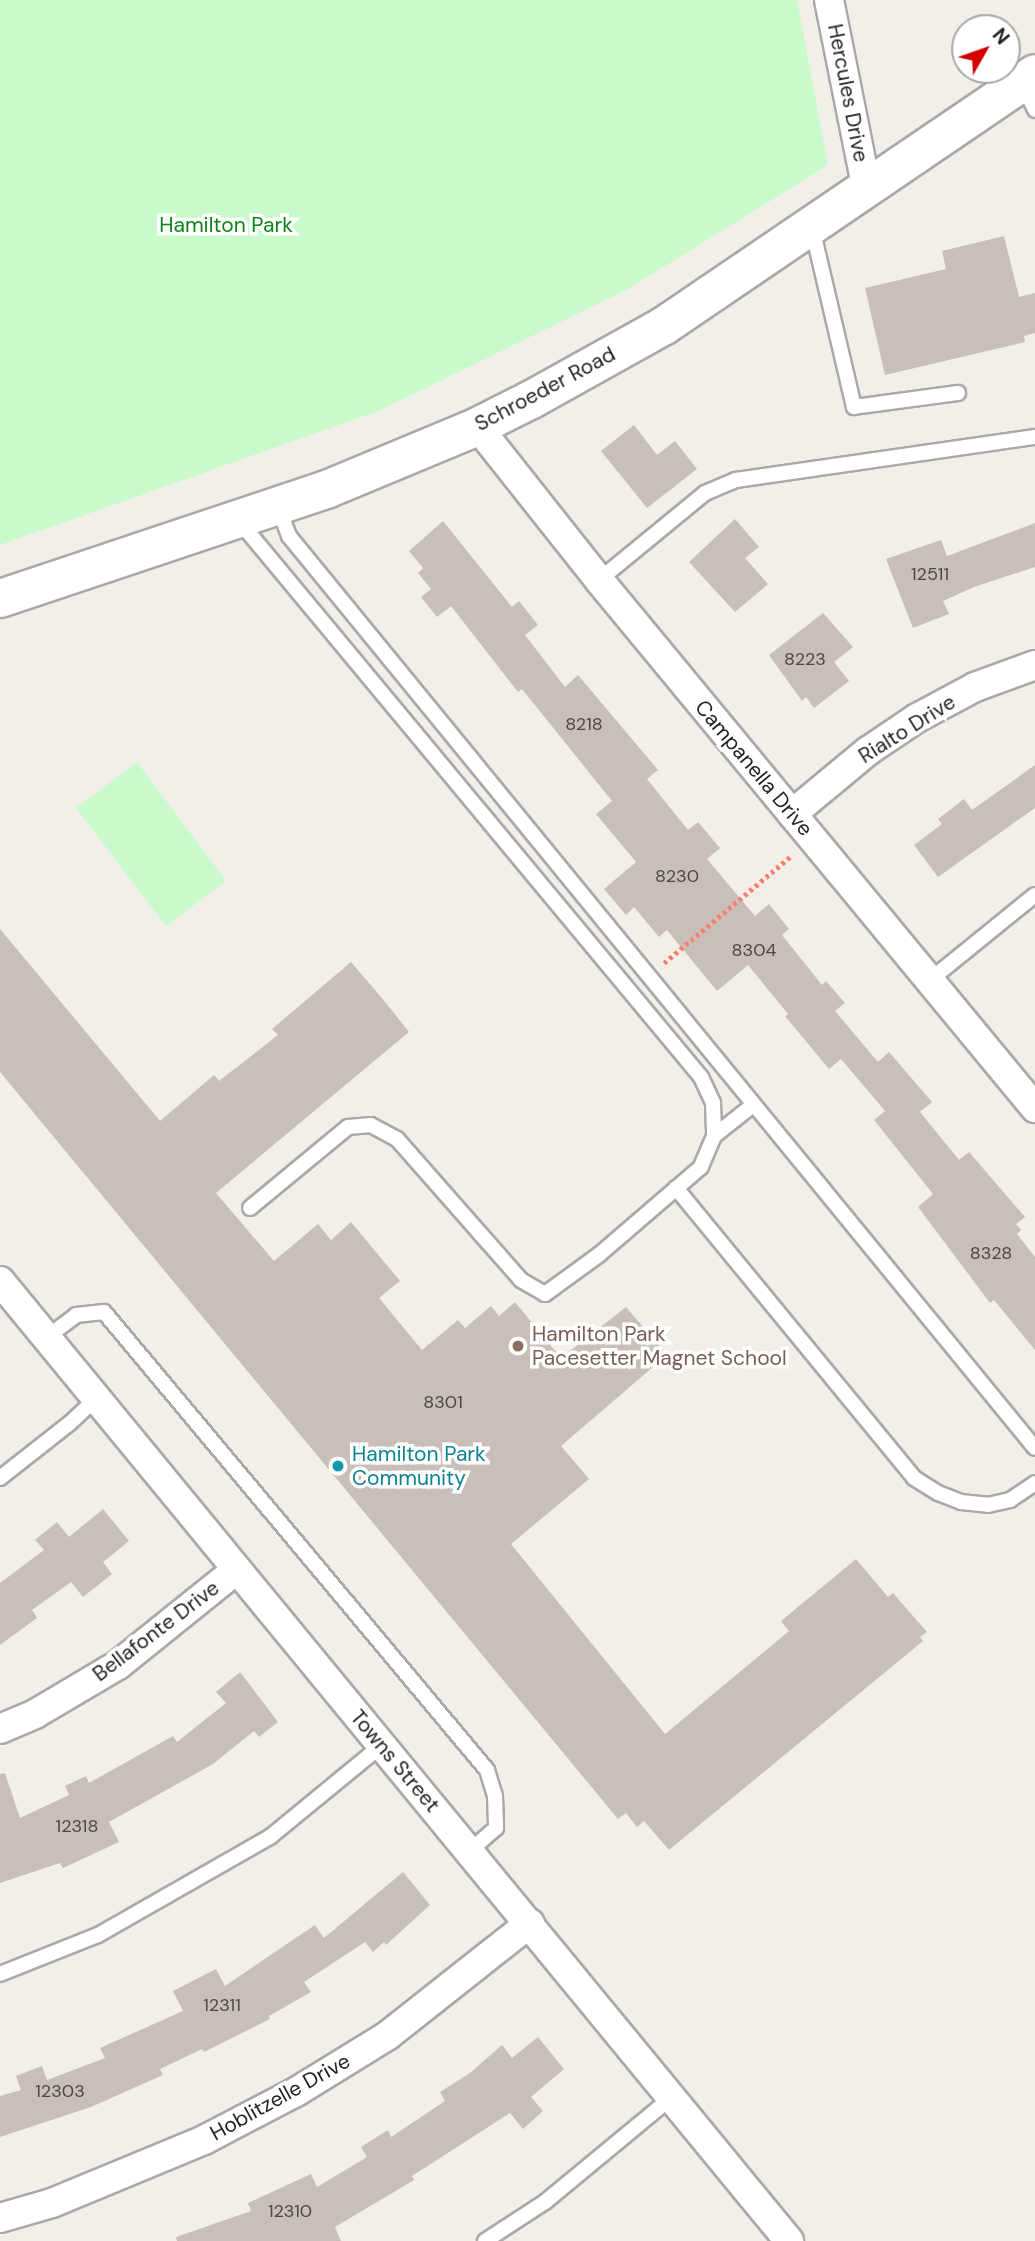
<!DOCTYPE html>
<style>
body{margin:0}
#map{position:relative;width:1035px;height:2241px;overflow:hidden;background:#f2efe9;font-family:"DM Sans",sans-serif}
div>[style]{position:absolute}
.park>*{inset:0;background:#c8facc}
.building>*{inset:0;background:#c7bfb8}
.path>*{height:4.5px;margin-top:-2.25px;transform-origin:0;background:repeating-linear-gradient(90deg,#fa8072 0 3.5px,transparent 0 7px)}
.roads{filter:drop-shadow(2px 0 #a9a9a9) drop-shadow(-2px 0 #a9a9a9) drop-shadow(0 2px #a9a9a9) drop-shadow(0 -2px #a9a9a9)}
.service>*{height:14px;margin:-7px;padding:0 7px;transform-origin:7px;border-radius:7px;background:#fff}
.minor>*{height:28px;margin:-14px;padding:0 14px;transform-origin:14px;border-radius:14px;background:#fff}
.tertiary>*{height:37px;margin:-18.5px;padding:0 18.5px;transform-origin:18.5px;border-radius:18.5px;background:#fff}
.dots>*{width:19px;height:19px;translate:-50% -50%;box-sizing:border-box;border:4px solid #fff;border-radius:50%}
span{translate:-50% -50%;white-space:nowrap;text-align:center;line-height:1.15;-webkit-text-stroke:7px #fff;paint-order:stroke}
.number-label{font-size:18px;color:#4b4948}
.number-label span{-webkit-text-stroke-width:0}
.street-label{font-size:21px;color:#222}
.park-label{font-size:21px;color:#0c8416}
.education-label{font-size:21px;color:#785e54}
.left{translate:0 -50%;text-align:left}
.culture-label{font-size:21px;color:#0d838f}
.north{position:absolute;left:951px;top:14px;width:70px;height:70px;box-sizing:border-box;background:#fff;border:2px solid #a7a7a7;border-radius:50%;rotate:50deg;font-size:19px;font-weight:700;line-height:28px;text-align:center;color:#222}
.north::after{content:'';display:block;margin:auto;width:24px;height:32px;background:#d40000;clip-path:polygon(50% 0,100% 100%,50% 72%,0 100%)}
</style>
<div id="map">
<div class="park">
<i style="clip-path:polygon(0 0,797px 0,828px 165px,628px 289px,381px 410px,0 545px)"></i>
<i style="clip-path:polygon(137px 762px,226px 881px,166px 926px,76px 808px)"></i>
</div>
<div class="building">
<i style="clip-path:polygon(1004px 236px,1019px 297px,1035px 293px,1035px 333px,1024px 336px,1025px 342px,885px 375px,865px 288px,946px 269px,942px 251px)"></i>
<i style="clip-path:polygon(634px 425px,657px 455px,675px 441px,697px 469px,647px 508px,601px 451px)"></i>
<i style="clip-path:polygon(735px 519px,759px 547px,745px 558px,768px 584px,735px 612px,689px 562px)"></i>
<i style="clip-path:polygon(443px 521px,512px 607px,519px 601px,538px 625px,525px 635px,565px 687px,578px 675px,658px 770px,647px 779px,688px 830px,698px 822px,720px 848px,707px 859px,755px 916px,769px 904px,789px 929px,782px 935px,822px 985px,826px 981px,845px 1003px,835px 1011px,878px 1062px,889px 1052px,932px 1102px,920px 1112px,959px 1160px,969px 1152px,1025px 1217px,1016px 1224px,1021px 1230px,1017px 1234px,1035px 1257px,1035px 1350px,994px 1300px,990px 1303px,918px 1207px,933px 1194px,874px 1120px,885px 1111px,841px 1059px,829px 1069px,785px 1016px,788px 1014px,748px 965px,717px 991px,667px 930px,659px 937px,634px 907px,626px 915px,604px 889px,636px 862px,596px 814px,612px 801px,522px 689px,518px 692px,451px 606px,437px 617px,421px 597px,431px 589px,418px 573px,423px 568px,409px 551px)"></i>
<i style="clip-path:polygon(1035px 523px,1035px 567px,974px 587px,943px 601px,949px 614px,913px 628px,886px 559px,941px 540px,947px 556px)"></i>
<i style="clip-path:polygon(823px 613px,853px 647px,834px 662px,849px 681px,814px 708px,806px 697px,802px 701px,769px 655px)"></i>
<i style="clip-path:polygon(1035px 765px,1035px 808px,938px 877px,914px 845px,942px 824px,938px 819px,964px 799px,972px 810px)"></i>
<i style="clip-path:polygon(0 929px,160px 1121px,214px 1075px,219px 1081px,278px 1035px,272px 1029px,351px 962px,386px 1003px,409px 1032px,216px 1193px,274px 1261px,318px 1224px,331px 1240px,351px 1222px,400px 1281px,379px 1298px,422px 1350px,458px 1320px,465px 1328px,491px 1306px,499px 1316px,515px 1302px,561px 1358px,626px 1307px,667px 1355px,561px 1446px,589px 1479px,511px 1544px,665px 1734px,789px 1631px,781px 1621px,856px 1559px,888px 1597px,893px 1593px,927px 1632px,920px 1637px,923px 1641px,669px 1850px,644px 1821px,637px 1827px,626px 1813px,618px 1819px,0 1072px)"></i>
<i style="clip-path:polygon(103px 1509px,129px 1541px,103px 1562px,112px 1574px,83px 1597px,71px 1582px,32px 1610px,37px 1618px,0 1645px,0 1583px,44px 1550px,35px 1540px,57px 1522px,69px 1537px)"></i>
<i style="clip-path:polygon(240px 1672px,278px 1722px,259px 1737px,254px 1731px,213px 1764px,109px 1822px,119px 1842px,63px 1868px,60px 1863px,0 1883px,0 1774px,5px 1773px,20px 1818px,69px 1795px,65px 1786px,86px 1776px,89px 1783px,173px 1736px,177px 1742px,226px 1703px,216px 1692px)"></i>
<i style="clip-path:polygon(403px 1872px,430px 1905px,386px 1945px,384px 1942px,373px 1952px,365px 1942px,304px 1982px,311px 1992px,269px 2016px,270px 2019px,204px 2052px,202px 2049px,160px 2069px,163px 2075px,91px 2107px,0 2137px,0 2096px,21px 2090px,16px 2076px,42px 2066px,47px 2080px,105px 2058px,100px 2048px,183px 2011px,173px 1991px,216px 1969px,225px 1986px,315px 1925px,324px 1938px)"></i>
<i style="clip-path:polygon(538px 2037px,564px 2069px,531px 2097px,543px 2111px,523px 2129px,510px 2113px,412px 2176px,414px 2180px,335px 2227px,341px 2241px,177px 2241px,176px 2237px,251px 2211px,248px 2203px,311px 2174px,317px 2187px,367px 2157px,361px 2147px,388px 2130px,391px 2137px,445px 2101px,440px 2092px,470px 2073px,502px 2045px,512px 2058px)"></i>
</div>
<div class="path">
<i style="left:664px;top:963px;width:166px;rotate:-40.1deg"></i>
</div>
<div class="roads">
<div class="service">
<i style="left:1022px;top:83px;width:30px;rotate:64deg"></i>
<i style="left:812px;top:228px;width:184px;rotate:76.8deg"></i>
<i style="left:854px;top:407px;width:105px;rotate:-7.7deg"></i>
<i style="left:278px;top:507px;width:31px;rotate:69deg"></i>
<i style="left:289px;top:536px;width:1178px;rotate:50.72deg"></i>
<i style="left:239px;top:521px;width:723px;rotate:50.28deg"></i>
<i style="left:701px;top:1077px;width:29px;rotate:65deg"></i>
<i style="left:713px;top:1103px;width:33px;rotate:88deg"></i>
<i style="left:714px;top:1136px;width:34px;rotate:113deg"></i>
<i style="left:701px;top:1167px;width:133px;rotate:139.3deg"></i>
<i style="left:600px;top:1254px;width:68px;rotate:144deg"></i>
<i style="left:545px;top:1294px;width:28px;rotate:-150deg"></i>
<i style="left:521px;top:1280px;width:188px;rotate:-131.3deg"></i>
<i style="left:397px;top:1139px;width:30px;rotate:-152deg"></i>
<i style="left:371px;top:1125px;width:23px;rotate:175deg"></i>
<i style="left:348px;top:1127px;width:127px;rotate:140.4deg"></i>
<i style="left:599px;top:580px;width:137px;rotate:-39.4deg"></i>
<i style="left:705px;top:493px;width:34px;rotate:-23deg"></i>
<i style="left:736px;top:480px;width:302px;rotate:-8.2deg"></i>
<i style="left:930px;top:980px;width:135px;rotate:-39deg"></i>
<i style="left:714px;top:1136px;width:50px;rotate:-38.5deg"></i>
<i style="left:676px;top:1188px;width:375px;rotate:50.6deg"></i>
<i style="left:914px;top:1478px;width:28px;rotate:32deg"></i>
<i style="left:938px;top:1493px;width:25px;rotate:21deg"></i>
<i style="left:961px;top:1502px;width:27px;rotate:6deg"></i>
<i style="left:988px;top:1505px;width:23px;rotate:-13deg"></i>
<i style="left:1010px;top:1500px;width:30px;rotate:-34deg"></i>
<i style="left:46px;top:1338px;width:38px;rotate:-37deg"></i>
<i style="left:76px;top:1315px;width:28px;rotate:-6deg"></i>
<i style="left:104px;top:1312px;width:597px;rotate:50.1deg"></i>
<i style="left:487px;top:1770px;width:27px;rotate:73deg"></i>
<i style="left:495px;top:1796px;width:32px;rotate:88deg"></i>
<i style="left:496px;top:1828px;width:35px;rotate:139deg"></i>
<i style="left:0;top:1478px;width:89px;rotate:-38.2deg"></i>
<i style="left:70px;top:1423px;width:35px;rotate:-43deg"></i>
<i style="left:0;top:1974px;width:105px;rotate:-21.7deg"></i>
<i style="left:98px;top:1935px;width:198px;rotate:-29.7deg"></i>
<i style="left:270px;top:1837px;width:145px;rotate:-39.4deg"></i>
<i style="left:485px;top:2241px;width:72px;rotate:-33deg"></i>
<i style="left:545px;top:2202px;width:165px;rotate:-39.6deg"></i>
</div>
<div class="minor">
<i style="left:829px;top:0;width:190px;rotate:78.7deg"></i>
<i style="left:477px;top:426px;width:196px;rotate:51.6deg"></i>
<i style="left:599px;top:580px;width:685px;rotate:50.45deg"></i>
<i style="left:792px;top:814px;width:99px;rotate:-39.7deg"></i>
<i style="left:868px;top:751px;width:59px;rotate:-34deg"></i>
<i style="left:917px;top:718px;width:66px;rotate:-28.1deg"></i>
<i style="left:975px;top:687px;width:64px;rotate:-20.1deg"></i>
<i style="left:0;top:1281px;width:1243px;rotate:50.58deg"></i>
<i style="left:0;top:1729px;width:38px;rotate:-23deg"></i>
<i style="left:35px;top:1714px;width:96px;rotate:-30.6deg"></i>
<i style="left:118px;top:1665px;width:151px;rotate:-38.8deg"></i>
<i style="left:0;top:2218px;width:54px;rotate:-16.1deg"></i>
<i style="left:52px;top:2203px;width:165px;rotate:-22.5deg"></i>
<i style="left:204px;top:2140px;width:104px;rotate:-27.6deg"></i>
<i style="left:296px;top:2092px;width:107px;rotate:-31.6deg"></i>
<i style="left:387px;top:2036px;width:182px;rotate:-38.3deg"></i>
</div>
<div class="tertiary">
<i style="left:0;top:598px;width:344px;rotate:-18.5deg"></i>
<i style="left:326px;top:489px;width:164px;rotate:-22.6deg"></i>
<i style="left:477px;top:426px;width:60px;rotate:-26.6deg"></i>
<i style="left:531px;top:399px;width:152px;rotate:-29.1deg"></i>
<i style="left:664px;top:325px;width:448px;rotate:-34.2deg"></i>
</div>
</div>
<div class="dots">
<i style="left:518px;top:1346px;background:#8d6e63"></i>
<i style="left:338px;top:1466px;background:#0f9aa8"></i>
</div>
<div class="number-label">
<span style="left:930px;top:574px">12511</span>
<span style="left:805px;top:659px">8223</span>
<span style="left:584px;top:724px">8218</span>
<span style="left:677px;top:876px">8230</span>
<span style="left:754px;top:950px">8304</span>
<span style="left:991px;top:1253px">8328</span>
<span style="left:443px;top:1402px">8301</span>
<span style="left:77px;top:1826px">12318</span>
<span style="left:222px;top:2005px">12311</span>
<span style="left:60px;top:2091px">12303</span>
<span style="left:290px;top:2211px">12310</span>
</div>
<div class="street-label">
<span style="left:848px;top:93px;rotate:79deg">Hercules Drive</span>
<span style="left:545px;top:389px;rotate:-28deg">Schroeder Road</span>
<span style="left:907px;top:729px;rotate:-32deg">Rialto Drive</span>
<span style="left:754px;top:768px;rotate:50deg">Campanella Drive</span>
<span style="left:156px;top:1631px;rotate:-37deg">Bellafonte Drive</span>
<span style="left:395px;top:1761px;rotate:50deg">Towns Street</span>
<span style="left:280px;top:2097px;rotate:-29deg">Hoblitzelle Drive</span>
</div>
<div class="park-label">
<span style="left:226px;top:225px">Hamilton Park</span>
</div>
<div class="education-label">
<span class="left" style="left:532px;top:1346px">Hamilton Park<br>Pacesetter Magnet School</span>
</div>
<div class="culture-label">
<span class="left" style="left:352px;top:1466px">Hamilton Park<br>Community</span>
</div>
<div class="north">N</div>
</div>
